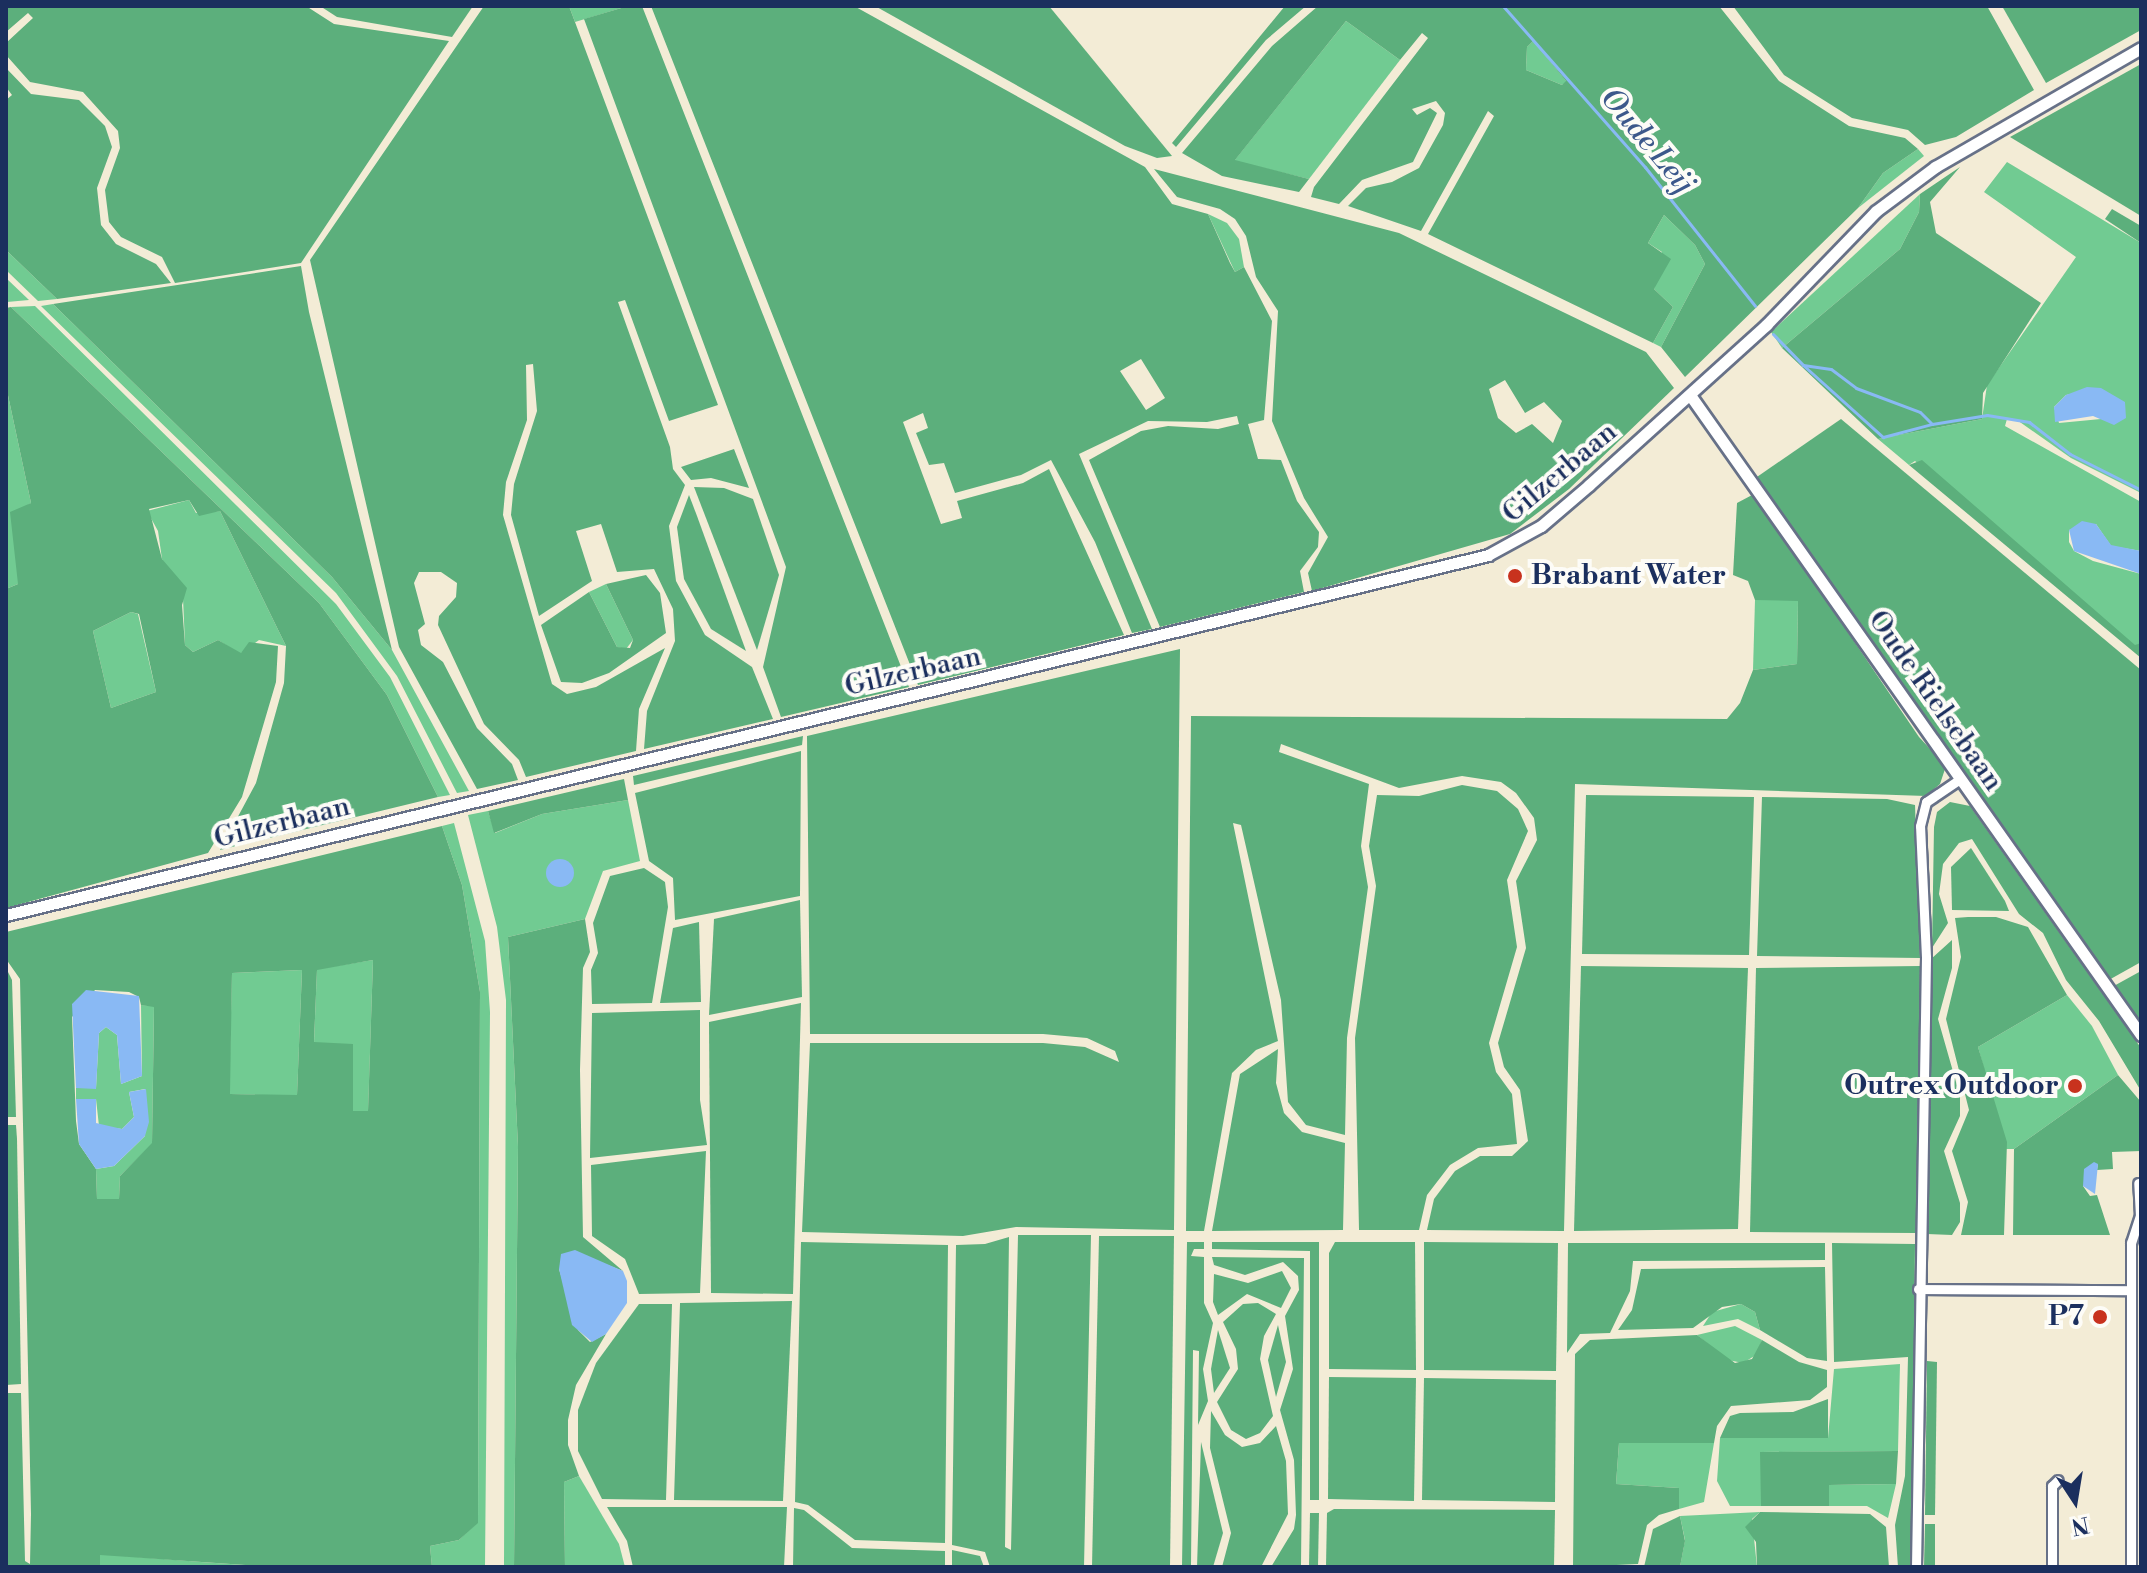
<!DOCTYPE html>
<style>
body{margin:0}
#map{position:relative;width:2147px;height:1573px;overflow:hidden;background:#f3ecd6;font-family:"Libre Bodoni",serif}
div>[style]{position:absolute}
.green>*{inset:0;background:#71cb92}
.forest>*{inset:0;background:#5caf7c}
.water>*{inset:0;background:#89b9f4}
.round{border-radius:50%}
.stream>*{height:3px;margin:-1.5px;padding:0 1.5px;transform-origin:1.5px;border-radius:1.5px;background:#89b9f4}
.roads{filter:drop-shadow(2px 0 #677188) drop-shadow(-2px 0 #677188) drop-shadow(0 2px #677188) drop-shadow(0 -2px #677188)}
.minor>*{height:9px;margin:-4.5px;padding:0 4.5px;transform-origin:4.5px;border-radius:4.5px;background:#fff}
.tertiary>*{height:11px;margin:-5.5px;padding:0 5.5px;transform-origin:5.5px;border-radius:5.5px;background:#fff}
.dots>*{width:22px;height:22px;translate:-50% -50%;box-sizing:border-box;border:4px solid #fdfcf7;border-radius:50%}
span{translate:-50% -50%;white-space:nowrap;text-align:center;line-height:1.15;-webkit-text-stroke:8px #fdfcf7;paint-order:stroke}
.street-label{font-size:28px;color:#1b2f5e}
.poi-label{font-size:28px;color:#1b2f5e;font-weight:700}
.left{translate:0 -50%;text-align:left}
.right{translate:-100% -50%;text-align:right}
.water-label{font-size:30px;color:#3c588b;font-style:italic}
.frame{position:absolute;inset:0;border:8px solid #1b2f5e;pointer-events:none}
.north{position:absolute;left:2035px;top:1461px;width:80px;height:80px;-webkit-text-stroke:6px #fdfcf7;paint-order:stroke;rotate:168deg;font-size:22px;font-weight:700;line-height:32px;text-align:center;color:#1b2f5e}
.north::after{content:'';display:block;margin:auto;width:28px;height:36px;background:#1b2f5e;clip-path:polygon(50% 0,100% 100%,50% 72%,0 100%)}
</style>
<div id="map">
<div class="green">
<i style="clip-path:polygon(569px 6px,628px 6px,575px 22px)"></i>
<i style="clip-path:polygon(1346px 21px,1400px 60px,1309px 179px,1234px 161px)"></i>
<i style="clip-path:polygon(1533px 41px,1567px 82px,1562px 85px,1526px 70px,1527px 47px)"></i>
<i style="clip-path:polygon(1918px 149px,1924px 156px,1858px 208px,1883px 173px)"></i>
<i style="clip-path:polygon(evenodd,2007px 162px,2141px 243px,2141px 493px,2071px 458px,2017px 420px,2007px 419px,2005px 426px,2141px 502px,2141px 551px,2111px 546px,2096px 524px,2069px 530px,2069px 542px,2074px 551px,2093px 561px,2141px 574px,2141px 643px,2135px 646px,1915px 461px,1909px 465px,1878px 439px,1982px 419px,1987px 385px,2076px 257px,1984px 192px,2007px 162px,2101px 388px,2101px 419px,2059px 423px,2054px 407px,2066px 395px,2101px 388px)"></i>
<i style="clip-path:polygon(1920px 194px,1919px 212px,1900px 249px,1782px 348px,1771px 332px)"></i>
<i style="clip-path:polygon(1208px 214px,1227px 223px,1239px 239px,1244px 267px,1235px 272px)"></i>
<i style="clip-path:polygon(1664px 215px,1695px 245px,1705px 264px,1661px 347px,1653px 343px,1673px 307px,1654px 289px,1662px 252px,1648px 243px)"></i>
<i style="clip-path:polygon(6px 250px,57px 299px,38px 301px,6px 270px)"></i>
<i style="clip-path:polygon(6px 278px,29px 300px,7px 302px)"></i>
<i style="clip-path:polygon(53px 304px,332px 577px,392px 650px,469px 791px,457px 793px,397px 676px,336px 593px,41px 306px)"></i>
<i style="clip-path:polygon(35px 306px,336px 604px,390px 677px,450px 795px,438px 797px,387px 695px,319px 603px,11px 307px)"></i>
<i style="clip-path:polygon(6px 386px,31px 503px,23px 508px,18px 584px,6px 589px)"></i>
<i style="clip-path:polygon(189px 500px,196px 513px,220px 511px,286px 646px,259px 640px,240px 654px,218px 640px,193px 652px,185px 645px,183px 598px,162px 559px,158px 531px,147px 511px)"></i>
<i style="clip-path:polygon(606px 584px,633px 640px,626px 649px,617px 647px,589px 592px)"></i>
<i style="clip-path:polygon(1755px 600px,1798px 600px,1797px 664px,1753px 670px)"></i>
<i style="clip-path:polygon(131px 612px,138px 614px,156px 692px,111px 708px,93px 631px)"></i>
<i style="clip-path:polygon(628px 800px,640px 861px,603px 871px,585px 919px,508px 937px,518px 1146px,514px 1567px,504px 1567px,506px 1000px,497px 927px,468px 815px,488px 811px,495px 833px,542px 814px)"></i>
<i style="clip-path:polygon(454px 823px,485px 941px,490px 1012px,485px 1567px,432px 1567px,430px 1546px,459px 1540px,478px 1522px,480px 992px,462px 885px,442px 826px)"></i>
<i style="clip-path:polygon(373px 960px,368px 1112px,352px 1111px,314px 1043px,317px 969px)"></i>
<i style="clip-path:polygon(302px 970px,297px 1096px,229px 1094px,232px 973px)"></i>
<i style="clip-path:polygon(2067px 995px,2092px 1026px,2118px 1075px,2014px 1149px,2006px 1149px,1978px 1047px)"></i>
<i style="clip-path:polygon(141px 1005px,154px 1006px,152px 1144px,120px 1176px,119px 1199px,97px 1199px,96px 1169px,114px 1166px,145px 1136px,145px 1089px,129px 1092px,134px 1117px,122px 1129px,99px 1126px,96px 1099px,76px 1099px,76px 1088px,96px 1088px,99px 1033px,106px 1027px,117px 1035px,121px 1084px,142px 1076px)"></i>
<i style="clip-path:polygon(1741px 1304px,1755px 1312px,1760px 1330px,1738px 1319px,1703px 1326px,1712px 1312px)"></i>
<i style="clip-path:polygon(1735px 1326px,1762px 1340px,1756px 1355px,1743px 1363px,1728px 1360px,1697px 1335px)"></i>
<i style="clip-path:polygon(1900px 1364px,1898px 1451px,1761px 1452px,1761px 1506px,1730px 1506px,1717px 1481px,1720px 1438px,1828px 1438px,1834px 1369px)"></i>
<i style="clip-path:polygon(1619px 1443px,1714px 1443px,1704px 1502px,1679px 1509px,1679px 1488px,1616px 1484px)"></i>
<i style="clip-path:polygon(579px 1476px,619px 1544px,625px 1567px,565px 1567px,564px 1482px)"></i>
<i style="clip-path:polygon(1896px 1484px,1888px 1518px,1867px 1506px,1829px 1506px,1829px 1485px)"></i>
<i style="clip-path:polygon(1760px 1512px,1752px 1519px,1757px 1567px,1680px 1567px,1685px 1540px,1680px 1516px)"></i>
<i style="clip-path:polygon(100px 1554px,201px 1562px,276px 1567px,100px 1567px)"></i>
</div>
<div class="forest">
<i style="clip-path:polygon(6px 6px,306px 6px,334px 24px,449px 41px,301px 263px,175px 283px,162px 257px,121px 237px,109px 222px,105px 190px,120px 148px,118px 131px,83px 92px,30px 82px,6px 55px,6px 43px,33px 18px,28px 13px,6px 32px)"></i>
<i style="clip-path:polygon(320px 6px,473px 6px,452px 37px,337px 17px)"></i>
<i style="clip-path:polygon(484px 6px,569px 6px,718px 405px,669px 421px,625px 300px,618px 302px,670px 447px,673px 469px,685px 485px,669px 526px,676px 581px,705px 635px,752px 667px,773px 719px,644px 749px,647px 711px,675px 641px,673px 609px,654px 569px,617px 572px,601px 524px,576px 531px,592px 581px,539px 616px,511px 515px,514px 484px,537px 411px,533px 364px,526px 365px,527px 420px,506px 482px,503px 515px,552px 684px,567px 694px,596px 687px,665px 648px,639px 709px,636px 751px,526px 777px,519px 760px,484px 724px,438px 625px,439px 616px,456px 597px,457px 583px,441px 572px,419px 572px,414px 583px,425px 624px,418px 630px,421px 645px,443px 662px,477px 728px,512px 764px,518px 780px,477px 789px,399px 647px,310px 260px)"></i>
<i style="clip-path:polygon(628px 6px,642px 6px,909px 687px,781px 717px,763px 667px,786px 567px,584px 19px)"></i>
<i style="clip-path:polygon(evenodd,651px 6px,854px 6px,1145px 167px,1172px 204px,1208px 214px,1230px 263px,1235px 272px,1244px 267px,1272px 321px,1264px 420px,1248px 424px,1258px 459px,1281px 460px,1297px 501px,1319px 532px,1318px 547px,1300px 571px,1304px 592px,1160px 627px,1089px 460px,1141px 431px,1168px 426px,1218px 429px,1239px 424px,1237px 416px,1207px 422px,1148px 421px,1079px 454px,1152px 629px,1132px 633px,1095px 542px,1051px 460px,1021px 475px,955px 493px,944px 463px,929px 465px,916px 433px,928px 428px,923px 413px,903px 422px,941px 524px,962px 518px,957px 501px,1023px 483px,1049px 469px,1124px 635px,918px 685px,651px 6px,1141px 359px,1165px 398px,1146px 410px,1120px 371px,1141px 359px)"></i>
<i style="clip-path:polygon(875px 6px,1049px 6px,1172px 156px,1157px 158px,1125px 146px)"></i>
<i style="clip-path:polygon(1285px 6px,1306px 6px,1266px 40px,1176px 147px,1172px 143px)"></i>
<i style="clip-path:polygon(evenodd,1318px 6px,1719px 6px,1779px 81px,1849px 126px,1905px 138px,1918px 149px,1883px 173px,1858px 208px,1685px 377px,1661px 347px,1705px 264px,1695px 245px,1664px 215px,1648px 243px,1671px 259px,1654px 289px,1673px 307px,1653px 343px,1428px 234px,1494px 116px,1488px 111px,1421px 231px,1348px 206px,1366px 188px,1392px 182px,1419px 168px,1443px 125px,1445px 113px,1436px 101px,1412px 109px,1417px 115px,1430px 108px,1437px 113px,1413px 162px,1362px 180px,1339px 204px,1311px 197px,1314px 187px,1428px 38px,1422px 33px,1400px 60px,1346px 21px,1235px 160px,1309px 179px,1299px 192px,1222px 176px,1182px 153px,1272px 46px,1318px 6px,1533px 41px,1566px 81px,1562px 85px,1526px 70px,1527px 47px,1533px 41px)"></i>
<i style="clip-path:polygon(1733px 6px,1987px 6px,2034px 90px,1956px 137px,1925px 145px,1908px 130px,1852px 118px,1784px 75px)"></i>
<i style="clip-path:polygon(2002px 6px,2141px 6px,2141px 30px,2046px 83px)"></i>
<i style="clip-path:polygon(2141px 64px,2141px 216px,2010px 137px)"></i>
<i style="clip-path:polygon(6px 68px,31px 94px,79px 100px,105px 126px,112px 147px,97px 188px,101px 225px,116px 244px,156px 264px,171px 283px,57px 299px,6px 250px,6px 100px,12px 95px,6px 87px)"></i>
<i style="clip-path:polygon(1960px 167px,1930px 202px,1936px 233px,2041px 303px,1983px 393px,1982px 419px,1878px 439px,1782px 348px,1900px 249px,1919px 212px,1920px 194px)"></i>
<i style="clip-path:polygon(evenodd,1154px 169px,1399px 233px,1646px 352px,1674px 388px,1569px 489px,1510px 534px,1312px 591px,1308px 573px,1328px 537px,1304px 498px,1272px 421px,1278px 311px,1256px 277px,1246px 236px,1235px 219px,1220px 209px,1177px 197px,1154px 169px,1505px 380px,1525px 413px,1544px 402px,1562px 421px,1553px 443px,1532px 424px,1516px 433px,1498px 418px,1489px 389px,1505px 380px)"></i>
<i style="clip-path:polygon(2112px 209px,2141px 226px,2141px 243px,2105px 219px)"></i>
<i style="clip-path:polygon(301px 266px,309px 312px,392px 650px,332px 577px,53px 304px)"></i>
<i style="clip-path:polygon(evenodd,11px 307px,319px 603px,387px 695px,438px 797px,220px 850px,256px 783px,284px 683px,286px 646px,220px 511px,199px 516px,189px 500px,149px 509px,162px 559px,187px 588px,182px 605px,185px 645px,193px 652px,218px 640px,241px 653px,249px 642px,278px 646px,276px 682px,242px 797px,208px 853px,6px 908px,6px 589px,18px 584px,10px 512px,31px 503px,6px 386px,6px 308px,11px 307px,131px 612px,139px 614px,156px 692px,111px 708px,93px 631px,131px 612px)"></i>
<i style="clip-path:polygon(1841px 419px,2141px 670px,2141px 962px,2107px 981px,1754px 479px)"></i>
<i style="clip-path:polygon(734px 449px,749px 488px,711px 478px,691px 480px,681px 467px)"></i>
<i style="clip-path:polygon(1922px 460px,2135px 645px,2141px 643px,2141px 658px,1909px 465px)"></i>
<i style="clip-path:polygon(694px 487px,724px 488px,753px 499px,779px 575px,757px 650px)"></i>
<i style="clip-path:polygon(1754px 494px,1919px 737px,1946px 766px,1940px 784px,1926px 796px,1575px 784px,1564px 1231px,1427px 1230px,1434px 1199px,1455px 1171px,1480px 1156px,1512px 1156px,1528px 1141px,1520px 1090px,1504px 1067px,1498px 1043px,1526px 948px,1516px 881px,1537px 840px,1534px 818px,1516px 793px,1501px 782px,1462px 776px,1399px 788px,1281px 744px,1279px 752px,1369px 784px,1361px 846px,1368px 887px,1347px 1038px,1345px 1135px,1306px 1125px,1288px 1102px,1281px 1000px,1241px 825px,1233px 823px,1278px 1041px,1256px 1050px,1232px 1073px,1204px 1231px,1186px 1231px,1191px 716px,1727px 719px,1740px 703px,1753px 670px,1797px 664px,1798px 601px,1755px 600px,1748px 581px,1733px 575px,1737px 503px)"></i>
<i style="clip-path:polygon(689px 495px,697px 516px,746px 651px,711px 629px,684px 579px,677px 527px)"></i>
<i style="clip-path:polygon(646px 575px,660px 593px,666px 633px,609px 673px,582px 683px,561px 682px,541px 625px,589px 592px,617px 647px,630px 648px,633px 640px,606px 584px)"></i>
<i style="clip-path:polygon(1180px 649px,1174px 1230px,1016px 1227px,963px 1236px,802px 1232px,810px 1043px,1043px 1043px,1085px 1047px,1119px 1062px,1115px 1051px,1087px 1038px,1043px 1034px,810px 1034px,807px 736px)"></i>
<i style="clip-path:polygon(803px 736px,802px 745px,634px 785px,633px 776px)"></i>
<i style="clip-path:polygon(801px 751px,800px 896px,675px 920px,673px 878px,649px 861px,635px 793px)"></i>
<i style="clip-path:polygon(624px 779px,628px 800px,542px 814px,494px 833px,488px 811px)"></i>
<i style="clip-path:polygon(1462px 785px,1497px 791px,1518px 809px,1528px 831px,1507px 880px,1517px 947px,1489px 1043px,1496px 1072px,1512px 1094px,1517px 1144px,1478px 1148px,1450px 1165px,1427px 1195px,1419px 1230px,1359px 1230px,1355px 1038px,1376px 886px,1369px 846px,1377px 795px,1419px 796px)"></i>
<i style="clip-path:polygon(1586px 795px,1754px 797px,1749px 955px,1582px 954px)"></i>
<i style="clip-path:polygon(1762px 797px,1887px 799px,1915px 805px,1920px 958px,1757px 956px)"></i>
<i style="clip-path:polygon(1950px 802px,1970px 806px,2141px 1048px,2141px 1091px,2099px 1021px,2066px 980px,2043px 933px,2019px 914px,1972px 839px,1959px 843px,1943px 864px,1939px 894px,1948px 923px,1932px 948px,1934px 827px,1937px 812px)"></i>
<i style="clip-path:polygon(evenodd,442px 826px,462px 885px,480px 992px,478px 1523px,459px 1540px,430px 1546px,432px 1567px,276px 1567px,100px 1555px,100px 1567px,6px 1567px,6px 1393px,21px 1393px,25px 1561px,30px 1564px,31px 1514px,20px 979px,6px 959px,6px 932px,442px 826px,373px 960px,368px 1111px,353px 1111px,353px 1044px,314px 1042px,317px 970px,373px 960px,442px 826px,302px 970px,297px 1095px,230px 1094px,232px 973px,302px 970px,442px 826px,95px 990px,129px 992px,139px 997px,141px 1005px,154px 1007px,152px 1143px,120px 1176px,119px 1199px,97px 1199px,96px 1169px,79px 1144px,76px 1121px,72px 1017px,95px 990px)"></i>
<i style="clip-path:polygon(1971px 848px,2005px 901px,2009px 911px,1952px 910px,1951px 867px)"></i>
<i style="clip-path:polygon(644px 868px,665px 882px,668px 907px,652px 1003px,592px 1004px,591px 970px,598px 953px,593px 923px,610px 876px)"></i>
<i style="clip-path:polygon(800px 900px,802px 997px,709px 1015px,714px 919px)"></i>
<i style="clip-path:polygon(1968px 917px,1996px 917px,2028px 927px,2067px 995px,1978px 1047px,2007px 1142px,2004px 1235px,1961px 1235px,1968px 1202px,1952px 1151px,1969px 1110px,1946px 1019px,1961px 957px,1955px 918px)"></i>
<i style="clip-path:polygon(585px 919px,590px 952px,583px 968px,580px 1070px,583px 1237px,623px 1271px,592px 1259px,559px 1269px,578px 1330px,590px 1342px,606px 1334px,576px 1385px,568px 1420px,568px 1445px,579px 1476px,564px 1482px,565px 1567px,514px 1567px,518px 1146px,508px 937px)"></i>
<i style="clip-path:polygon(699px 922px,701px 1002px,660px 1003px,673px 928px)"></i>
<i style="clip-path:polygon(1952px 940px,1952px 968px,1938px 1019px,1960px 1096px,1960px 1116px,1944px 1151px,1960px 1203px,1960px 1222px,1952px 1235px,1927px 1234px,1931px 959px)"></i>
<i style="clip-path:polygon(1581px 966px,1748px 968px,1738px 1229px,1574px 1231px)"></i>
<i style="clip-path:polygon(1920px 966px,1916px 1233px,1750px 1232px,1756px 968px)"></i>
<i style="clip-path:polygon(6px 968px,12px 980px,16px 1117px,6px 1117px)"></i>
<i style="clip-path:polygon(2141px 971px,2141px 1028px,2112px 987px)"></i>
<i style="clip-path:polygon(801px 1003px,793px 1294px,711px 1293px,709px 1022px)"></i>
<i style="clip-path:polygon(700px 1010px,700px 1100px,707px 1145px,590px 1158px,592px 1013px)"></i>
<i style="clip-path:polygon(1278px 1049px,1276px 1083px,1284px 1113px,1302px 1132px,1345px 1143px,1343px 1230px,1212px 1231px,1240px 1074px)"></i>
<i style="clip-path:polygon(2118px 1075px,2141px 1102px,2141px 1151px,2112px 1152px,2113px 1169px,2097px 1170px,2098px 1164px,2083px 1186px,2090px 1196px,2097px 1195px,2110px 1235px,2013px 1235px,2014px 1149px)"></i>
<i style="clip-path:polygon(6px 1125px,16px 1125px,17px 1139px,21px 1384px,6px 1385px)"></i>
<i style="clip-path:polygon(706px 1151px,700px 1293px,639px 1294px,625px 1259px,592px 1236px,591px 1165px)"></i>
<i style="clip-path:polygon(1018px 1235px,1091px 1235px,1084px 1567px,990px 1567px,985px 1552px,952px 1545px,956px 1245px,985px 1244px,1009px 1237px,1005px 1547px,1011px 1550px)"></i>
<i style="clip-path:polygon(1099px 1236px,1174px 1236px,1170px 1567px,1092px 1567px)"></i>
<i style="clip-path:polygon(801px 1242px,948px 1245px,945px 1543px,855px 1540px,808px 1505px,795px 1502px)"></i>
<i style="clip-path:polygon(1187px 1242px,1204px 1242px,1204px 1249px,1194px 1249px,1191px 1256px,1204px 1257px,1204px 1303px,1213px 1323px,1203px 1369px,1208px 1401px,1198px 1425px,1199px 1351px,1193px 1350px,1191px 1567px,1182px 1567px)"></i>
<i style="clip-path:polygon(1212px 1242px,1319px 1242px,1319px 1500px,1310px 1500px,1310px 1251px,1212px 1249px)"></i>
<i style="clip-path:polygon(1335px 1242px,1415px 1242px,1416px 1370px,1329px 1369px,1329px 1253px)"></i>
<i style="clip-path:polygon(1424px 1242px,1558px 1243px,1556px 1371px,1424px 1370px)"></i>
<i style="clip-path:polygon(1568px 1243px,1825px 1243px,1825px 1260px,1633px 1261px,1630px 1291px,1610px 1333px,1580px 1334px,1567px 1353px)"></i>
<i style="clip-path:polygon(1832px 1243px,1915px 1244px,1912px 1567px,1898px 1567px,1895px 1525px,1905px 1476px,1908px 1357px,1834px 1362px)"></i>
<i style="clip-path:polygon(1212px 1257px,1304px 1258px,1301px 1567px,1271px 1567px,1294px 1529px,1296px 1515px,1294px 1460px,1280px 1410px,1293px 1369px,1285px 1316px,1299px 1290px,1298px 1276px,1283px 1262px,1245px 1275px,1214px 1265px)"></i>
<i style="clip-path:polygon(1825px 1267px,1827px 1361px,1807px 1358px,1760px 1330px,1755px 1312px,1741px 1304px,1722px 1307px,1693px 1328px,1618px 1330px,1632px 1310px,1641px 1269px)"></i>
<i style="clip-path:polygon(1282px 1271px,1291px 1288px,1281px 1308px,1247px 1294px,1218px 1315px,1213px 1302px,1214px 1274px,1248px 1283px)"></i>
<i style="clip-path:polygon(792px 1301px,783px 1501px,674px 1500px,680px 1303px)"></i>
<i style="clip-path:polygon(1258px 1303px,1276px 1314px,1264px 1336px,1260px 1359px,1273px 1416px,1260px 1433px,1246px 1439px,1231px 1430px,1217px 1402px,1238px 1369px,1236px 1349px,1223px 1322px,1243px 1304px)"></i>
<i style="clip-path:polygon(639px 1304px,672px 1304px,666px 1500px,602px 1499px,578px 1451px,578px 1410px,596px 1363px)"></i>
<i style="clip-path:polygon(1278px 1325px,1286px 1362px,1276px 1397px,1268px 1360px)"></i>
<i style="clip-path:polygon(1218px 1330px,1230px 1368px,1214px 1393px,1211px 1369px)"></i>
<i style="clip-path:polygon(1697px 1335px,1735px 1363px,1752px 1359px,1762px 1340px,1799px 1362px,1827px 1370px,1827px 1387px,1810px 1400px,1731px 1406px,1717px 1426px,1714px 1443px,1619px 1443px,1616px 1484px,1679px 1488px,1679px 1509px,1659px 1515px,1647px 1525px,1638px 1564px,1573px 1567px,1575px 1354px,1590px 1340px)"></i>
<i style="clip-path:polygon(1927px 1361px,1937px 1362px,1935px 1515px,1925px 1515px)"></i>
<i style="clip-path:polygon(1329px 1377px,1416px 1378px,1414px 1501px,1328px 1499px)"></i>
<i style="clip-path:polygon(1424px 1378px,1556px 1380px,1555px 1502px,1422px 1500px)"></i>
<i style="clip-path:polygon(1828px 1399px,1828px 1438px,1720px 1438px,1730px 1416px,1740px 1413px,1793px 1412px)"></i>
<i style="clip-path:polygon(1211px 1411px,1225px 1435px,1242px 1447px,1260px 1443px,1276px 1426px,1286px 1461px,1288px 1514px,1261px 1567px,1222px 1567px,1231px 1533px,1210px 1448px)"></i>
<i style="clip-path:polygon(1201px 1442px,1223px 1533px,1213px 1567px,1197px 1567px)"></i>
<i style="clip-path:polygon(1898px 1451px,1896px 1484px,1829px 1485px,1829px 1506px,1761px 1506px,1760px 1452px)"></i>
<i style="clip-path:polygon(607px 1507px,787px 1507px,784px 1567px,633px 1567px,627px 1541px)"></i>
<i style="clip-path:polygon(794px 1508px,804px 1510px,852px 1548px,945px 1551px,945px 1567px,793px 1567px)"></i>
<i style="clip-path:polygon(1334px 1509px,1555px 1510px,1554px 1567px,1326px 1567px,1327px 1513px)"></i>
<i style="clip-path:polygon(1760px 1512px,1870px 1514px,1886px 1527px,1889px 1567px,1757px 1567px,1756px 1542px,1745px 1527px)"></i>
<i style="clip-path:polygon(1310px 1513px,1319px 1513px,1318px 1567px,1309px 1567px)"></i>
<i style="clip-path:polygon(1680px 1516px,1685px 1541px,1680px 1567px,1644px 1567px,1653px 1529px)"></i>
<i style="clip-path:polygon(1925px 1524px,1935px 1524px,1935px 1567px,1924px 1567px)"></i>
<i style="clip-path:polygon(952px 1550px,980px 1556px,984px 1567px,952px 1567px)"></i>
</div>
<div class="water">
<i style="clip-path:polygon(2087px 387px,2101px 388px,2125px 402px,2126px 418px,2114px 425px,2093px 416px,2055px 422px,2054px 407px,2066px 395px)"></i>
<i style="clip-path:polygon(2082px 521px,2096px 524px,2111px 545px,2141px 551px,2141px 574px,2074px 551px,2069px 530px)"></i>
<i class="round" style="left:546px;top:859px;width:28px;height:28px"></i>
<i style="clip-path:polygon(86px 990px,139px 996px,142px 1076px,121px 1084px,117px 1035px,106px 1027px,99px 1033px,96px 1089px,76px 1088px,72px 1004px)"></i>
<i style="clip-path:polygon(146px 1089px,149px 1122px,145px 1136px,114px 1166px,96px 1169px,79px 1144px,76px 1099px,96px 1099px,96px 1123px,122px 1129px,134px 1117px,129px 1092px)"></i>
<i style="clip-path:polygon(2094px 1162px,2098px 1164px,2095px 1194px,2083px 1186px,2084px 1169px)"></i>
<i style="clip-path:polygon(575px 1250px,623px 1271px,627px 1281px,627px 1303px,606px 1334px,592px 1342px,572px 1325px,559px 1269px,561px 1254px)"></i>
</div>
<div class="stream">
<i style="left:1503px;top:6px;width:215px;rotate:48.6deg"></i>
<i style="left:1645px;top:167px;width:177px;rotate:51.6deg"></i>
<i style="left:1773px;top:334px;width:43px;rotate:45.9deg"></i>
<i style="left:1803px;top:365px;width:28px;rotate:8deg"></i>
<i style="left:1831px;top:369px;width:31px;rotate:37deg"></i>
<i style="left:1856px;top:388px;width:68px;rotate:20.6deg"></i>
<i style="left:1920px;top:412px;width:17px;rotate:45deg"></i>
<i style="left:1932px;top:424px;width:56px;rotate:-9.3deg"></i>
<i style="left:1987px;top:415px;width:43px;rotate:9.5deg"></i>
<i style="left:2029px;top:422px;width:52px;rotate:38deg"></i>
<i style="left:2070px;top:454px;width:80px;rotate:26.9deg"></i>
<i style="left:1803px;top:365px;width:108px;rotate:42deg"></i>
<i style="left:1883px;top:437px;width:51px;rotate:-14.9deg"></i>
</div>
<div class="roads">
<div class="minor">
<i style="left:1918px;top:1289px;width:213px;rotate:0.3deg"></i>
<i style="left:1916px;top:1567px;width:610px;rotate:-89.06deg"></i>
<i style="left:1926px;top:957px;width:131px;rotate:-92.6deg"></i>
<i style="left:1920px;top:826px;width:25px;rotate:-76deg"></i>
<i style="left:1926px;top:802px;width:41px;rotate:-34.1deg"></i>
<i style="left:2052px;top:1567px;width:81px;rotate:-90deg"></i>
<i style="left:2052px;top:1486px;width:8px;rotate:-45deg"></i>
<i style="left:2131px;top:1567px;width:324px;rotate:-90deg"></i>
<i style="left:2131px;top:1243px;width:28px;rotate:-72deg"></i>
<i style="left:2140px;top:1216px;width:33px;rotate:-93deg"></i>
</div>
<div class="tertiary">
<i style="left:1690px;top:395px;width:783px;rotate:54.83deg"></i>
<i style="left:6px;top:915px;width:1525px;rotate:-13.65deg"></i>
<i style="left:1488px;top:555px;width:60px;rotate:-28.7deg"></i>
<i style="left:1541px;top:526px;width:63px;rotate:-40.5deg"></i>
<i style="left:1589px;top:485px;width:239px;rotate:-42.1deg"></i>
<i style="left:1766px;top:325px;width:158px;rotate:-46deg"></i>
<i style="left:1876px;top:211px;width:74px;rotate:-36.7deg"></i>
<i style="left:1935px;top:167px;width:238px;rotate:-30deg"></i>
</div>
</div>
<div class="dots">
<i style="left:1515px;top:576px;background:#c8321e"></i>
<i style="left:2075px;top:1086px;background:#c8321e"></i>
<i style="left:2100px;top:1317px;background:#c8321e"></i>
</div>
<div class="street-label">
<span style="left:1560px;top:473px;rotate:-40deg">Gilzerbaan</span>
<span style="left:913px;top:672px;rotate:-13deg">Gilzerbaan</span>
<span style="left:1935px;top:701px;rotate:55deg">Oude Rielsebaan</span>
<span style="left:282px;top:823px;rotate:-14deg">Gilzerbaan</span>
</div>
<div class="poi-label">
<span class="left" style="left:1531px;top:576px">Brabant Water</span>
<span class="right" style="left:2059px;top:1086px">Outrex Outdoor</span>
<span class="right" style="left:2084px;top:1317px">P7</span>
</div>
<div class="water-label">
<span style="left:1647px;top:141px;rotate:50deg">Oude Leij</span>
</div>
<div class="frame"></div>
<div class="north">N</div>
</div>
